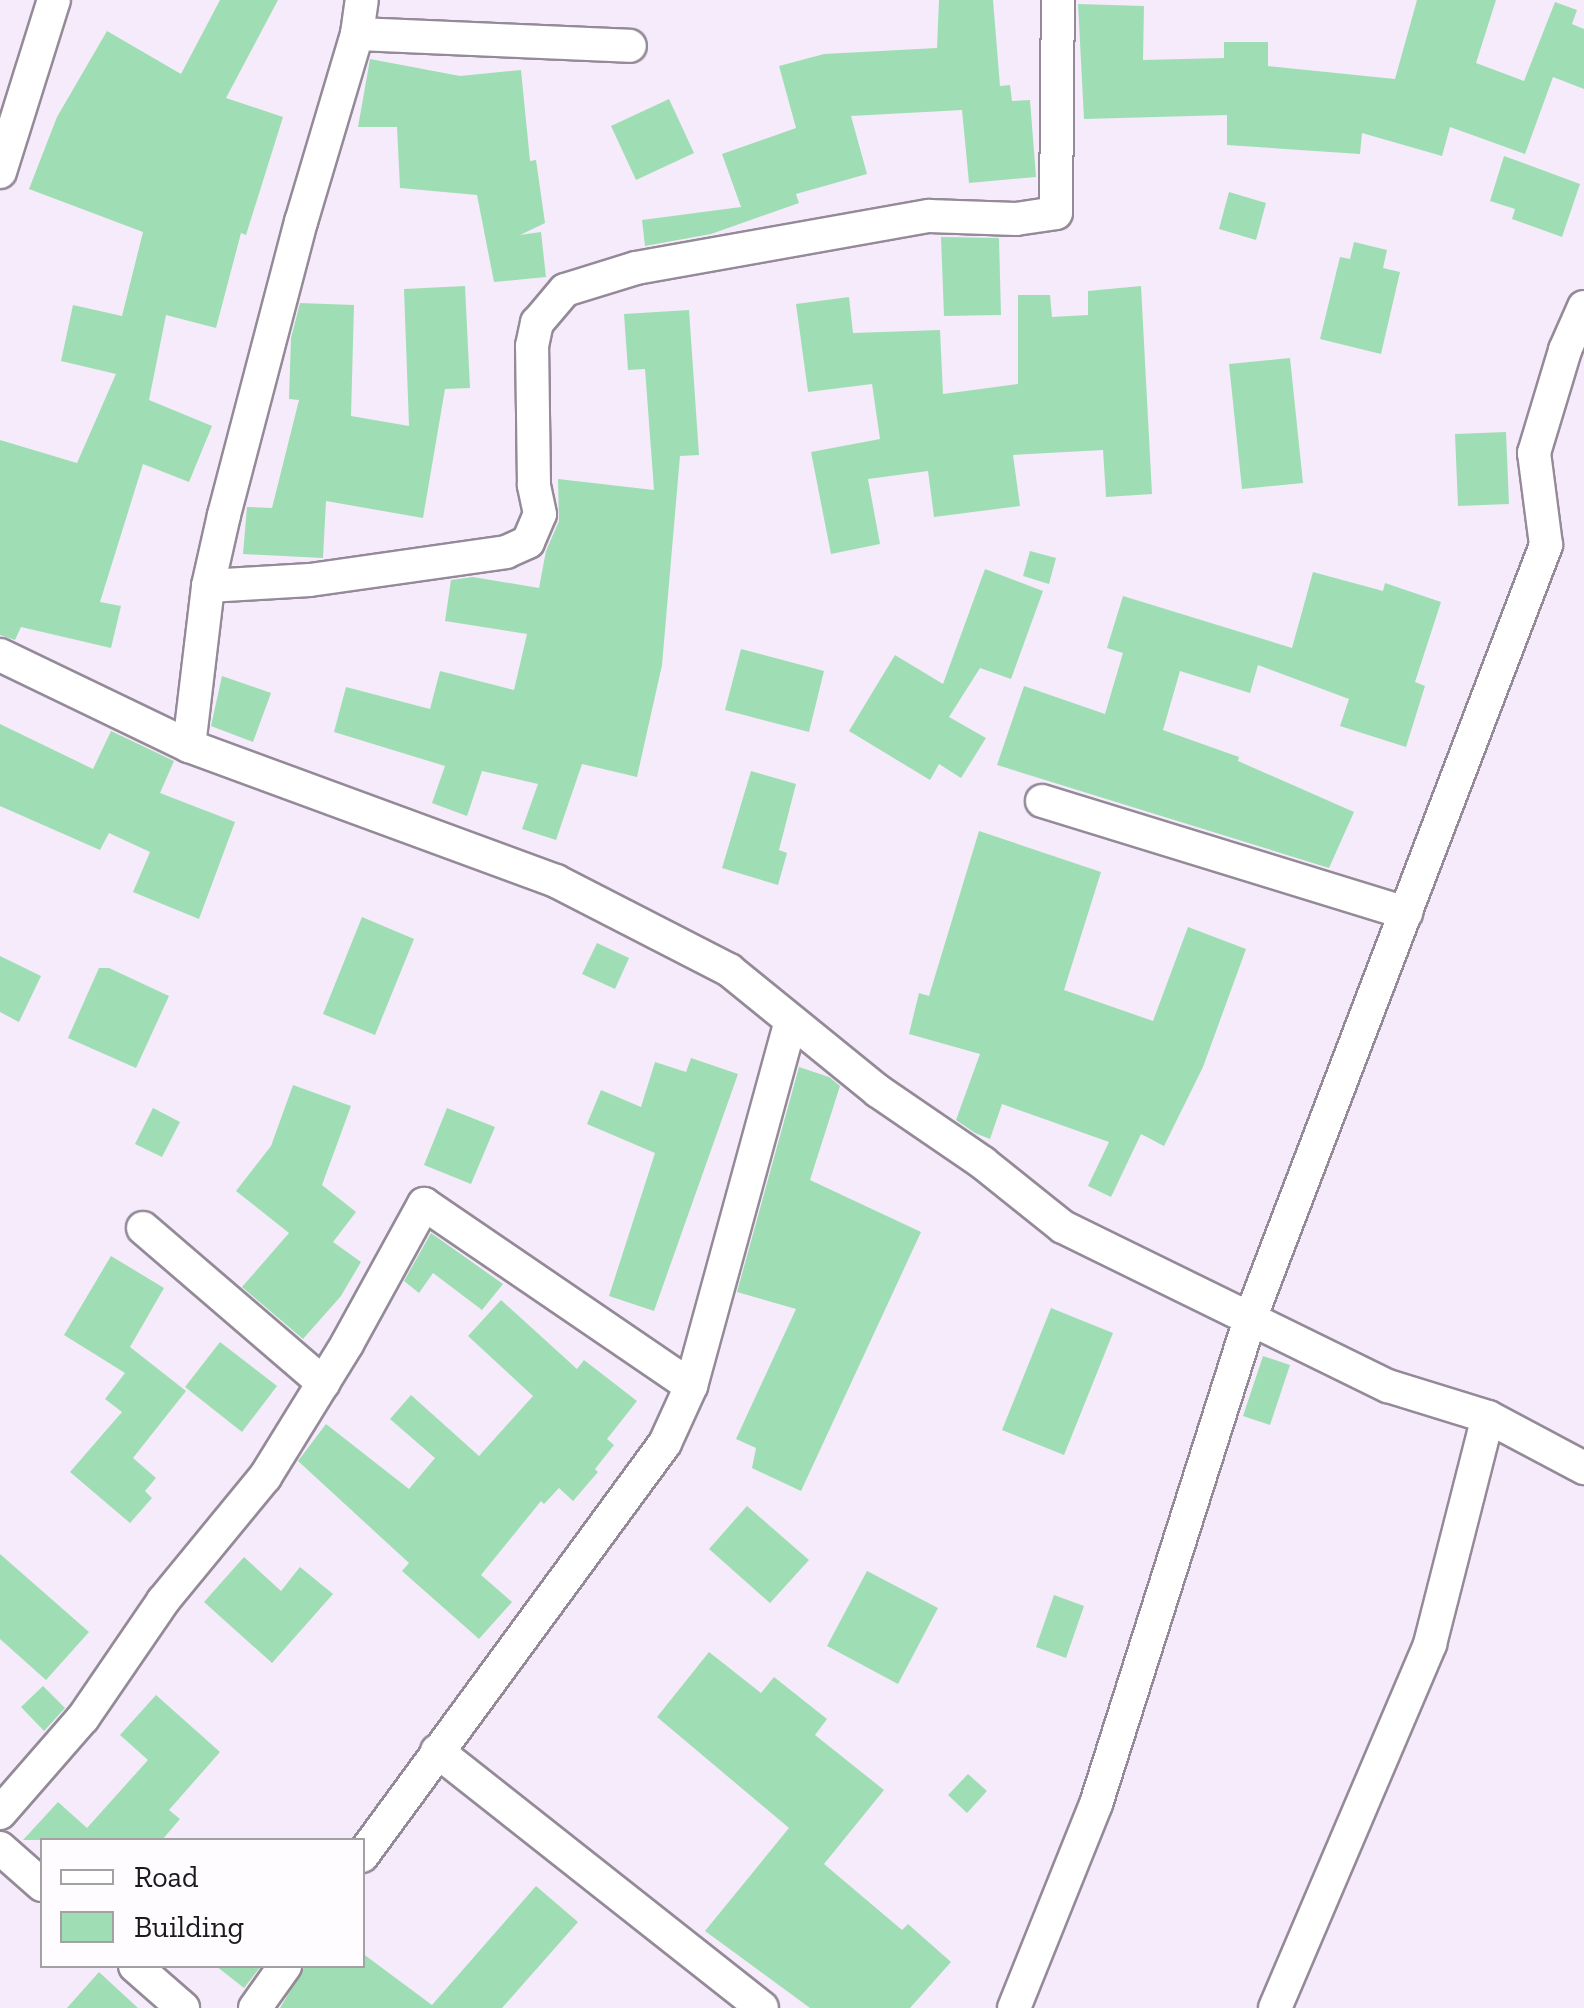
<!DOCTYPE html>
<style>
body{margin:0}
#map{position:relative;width:1584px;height:2008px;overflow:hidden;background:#f6ebfa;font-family:"Zilla Slab",serif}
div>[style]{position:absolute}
.building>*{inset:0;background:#9fdeb4}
.roads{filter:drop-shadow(2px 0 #948a98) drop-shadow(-2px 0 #948a98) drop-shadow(0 2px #948a98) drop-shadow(0 -2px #948a98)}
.minor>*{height:32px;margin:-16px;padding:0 16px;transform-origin:16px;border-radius:16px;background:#fff}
span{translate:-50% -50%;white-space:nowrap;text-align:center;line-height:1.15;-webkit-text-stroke:8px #fefcff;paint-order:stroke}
.legend{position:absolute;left:40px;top:1838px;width:325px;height:130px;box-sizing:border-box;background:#fefcff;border:2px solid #a4a1a5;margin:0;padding:12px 18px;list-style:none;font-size:30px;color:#1c191e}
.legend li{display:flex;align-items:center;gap:20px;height:50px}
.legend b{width:50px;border:2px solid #a4a1a5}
</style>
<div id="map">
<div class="building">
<i style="clip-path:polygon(220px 0,278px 0,226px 98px,283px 117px,246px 235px,241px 233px,216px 328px,166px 315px,149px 400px,212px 426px,189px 482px,143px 464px,100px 602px,121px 606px,111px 648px,21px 627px,15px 640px,0 635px,0 440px,77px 463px,116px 374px,61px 361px,73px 305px,122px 316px,143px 232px,29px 189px,57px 117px,107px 31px,181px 74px)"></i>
<i style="clip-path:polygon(939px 0,993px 0,1000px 86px,1010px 85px,1012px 101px,1030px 100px,1036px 177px,969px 183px,962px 110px,851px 116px,867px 174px,796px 194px,799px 203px,711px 234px,645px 246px,642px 220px,741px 207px,722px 154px,796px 128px,779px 66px,824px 54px,937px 48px)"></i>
<i style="clip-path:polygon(1417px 0,1496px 0,1476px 63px,1524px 81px,1555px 2px,1577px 10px,1572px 24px,1584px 29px,1584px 89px,1553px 77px,1525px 154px,1450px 127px,1442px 156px,1362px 133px,1360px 154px,1227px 145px,1227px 115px,1084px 119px,1078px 4px,1144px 6px,1143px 60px,1224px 58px,1224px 42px,1268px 42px,1268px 66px,1395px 79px)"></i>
<i style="clip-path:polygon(370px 59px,460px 76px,521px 70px,530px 161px,536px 160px,545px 223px,520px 235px,541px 232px,546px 277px,494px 282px,477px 195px,400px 188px,397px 127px,358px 127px)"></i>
<i style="clip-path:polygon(669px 99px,694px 153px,636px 180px,611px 126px)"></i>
<i style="clip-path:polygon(1504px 156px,1580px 184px,1562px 237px,1512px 219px,1515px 209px,1490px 201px)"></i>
<i style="clip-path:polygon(1229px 192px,1266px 203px,1256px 240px,1219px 229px)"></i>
<i style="clip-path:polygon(941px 237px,999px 238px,1001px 315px,944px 316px)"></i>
<i style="clip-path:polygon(1354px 242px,1387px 250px,1383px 268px,1400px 272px,1381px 354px,1320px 339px,1340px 257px,1350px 259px)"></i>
<i style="clip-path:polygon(465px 286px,470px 388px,445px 389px,423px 518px,326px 501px,323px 558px,243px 554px,247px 507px,272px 508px,299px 400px,289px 399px,291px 338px,300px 303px,354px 305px,351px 416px,409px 426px,404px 289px)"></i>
<i style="clip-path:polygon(1141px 286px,1152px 494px,1106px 497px,1103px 450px,1013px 455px,1020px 506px,934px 517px,928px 471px,868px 479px,880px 544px,831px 554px,811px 452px,880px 439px,872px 384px,808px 392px,796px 304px,849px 297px,853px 333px,940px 330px,943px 394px,1018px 384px,1018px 295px,1050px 295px,1052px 317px,1088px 315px,1088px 291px)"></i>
<i style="clip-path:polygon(689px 310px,699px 455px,680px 456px,662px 665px,637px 777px,582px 764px,556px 840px,522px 829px,538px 784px,482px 771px,467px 816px,432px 803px,445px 766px,334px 732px,346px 687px,430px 709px,440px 671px,514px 690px,527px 634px,445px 621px,451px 580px,473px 577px,539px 588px,546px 551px,559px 521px,558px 479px,654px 490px,645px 369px,628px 370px,624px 314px)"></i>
<i style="clip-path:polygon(1290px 358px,1303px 483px,1242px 489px,1229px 364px)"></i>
<i style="clip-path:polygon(1506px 432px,1509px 504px,1458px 506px,1455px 434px)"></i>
<i style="clip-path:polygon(1030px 551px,1056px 558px,1049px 584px,1023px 576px)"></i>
<i style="clip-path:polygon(985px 569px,1043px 591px,1011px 679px,980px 668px,949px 717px,986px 738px,961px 778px,939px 764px,930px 780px,849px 731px,895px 655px,943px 684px)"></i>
<i style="clip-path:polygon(1313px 572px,1383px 591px,1385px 583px,1441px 602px,1415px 682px,1425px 686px,1406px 747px,1340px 726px,1349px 699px,1258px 665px,1250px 693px,1180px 671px,1163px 730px,1239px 757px,1238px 761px,1354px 812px,1329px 868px,997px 765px,1024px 686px,1105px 714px,1123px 653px,1107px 648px,1123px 596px,1292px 648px)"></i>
<i style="clip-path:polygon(741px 649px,824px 671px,809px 732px,725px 710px)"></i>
<i style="clip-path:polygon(222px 676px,271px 693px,253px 742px,211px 726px)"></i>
<i style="clip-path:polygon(0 724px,93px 769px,111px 731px,174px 761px,160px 793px,235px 822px,199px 919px,133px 892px,150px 852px,109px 833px,100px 850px,0 806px)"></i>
<i style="clip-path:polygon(751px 771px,796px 784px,779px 850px,787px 853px,778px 885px,722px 868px)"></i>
<i style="clip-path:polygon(979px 831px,1101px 872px,1064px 990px,1153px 1021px,1188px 927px,1246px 949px,1203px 1067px,1164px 1146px,1141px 1134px,1111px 1197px,1088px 1186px,1109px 1142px,1002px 1104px,990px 1139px,975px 1133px,956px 1120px,980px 1054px,909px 1034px,919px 993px,929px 996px)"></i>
<i style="clip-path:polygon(362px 917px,414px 939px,375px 1035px,323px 1014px)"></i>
<i style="clip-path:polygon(597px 943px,629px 958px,615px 989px,582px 974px)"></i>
<i style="clip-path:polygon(0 956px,41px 976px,19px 1022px,0 1012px)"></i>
<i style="clip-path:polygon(99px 968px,109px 968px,169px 996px,136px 1068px,68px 1038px)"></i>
<i style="clip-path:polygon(691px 1058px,738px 1074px,654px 1311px,609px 1296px,655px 1153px,587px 1124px,601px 1090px,641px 1107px,655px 1062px,686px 1072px)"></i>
<i style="clip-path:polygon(799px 1067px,829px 1077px,840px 1086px,810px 1180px,921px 1232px,801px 1491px,752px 1468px,756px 1448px,736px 1439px,796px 1309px,737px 1292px)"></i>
<i style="clip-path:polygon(293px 1085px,351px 1106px,322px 1185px,356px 1212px,333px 1242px,361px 1262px,341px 1296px,303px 1339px,242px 1287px,289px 1233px,236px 1191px,271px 1146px)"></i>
<i style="clip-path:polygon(153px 1108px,180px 1122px,162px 1157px,135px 1144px)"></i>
<i style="clip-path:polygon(447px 1108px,495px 1127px,471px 1184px,424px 1165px)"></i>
<i style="clip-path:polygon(431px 1233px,503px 1284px,482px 1310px,433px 1273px,419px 1293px,404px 1281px)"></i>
<i style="clip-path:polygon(111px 1256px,164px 1288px,130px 1347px,186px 1391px,133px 1458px,156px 1478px,145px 1491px,152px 1498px,130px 1523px,70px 1472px,122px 1412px,105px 1399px,125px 1373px,64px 1335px)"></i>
<i style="clip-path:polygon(501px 1300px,577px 1369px,584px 1360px,637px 1401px,607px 1439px,614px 1445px,595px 1469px,598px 1472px,573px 1501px,559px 1488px,544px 1504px,541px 1501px,481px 1575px,512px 1602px,479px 1639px,402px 1571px,409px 1563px,298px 1461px,326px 1424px,409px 1489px,435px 1458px,390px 1419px,411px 1395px,479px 1456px,533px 1396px,468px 1336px)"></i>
<i style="clip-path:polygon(1051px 1308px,1113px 1333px,1064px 1455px,1002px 1430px)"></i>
<i style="clip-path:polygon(220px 1342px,277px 1386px,242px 1432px,185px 1387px)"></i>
<i style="clip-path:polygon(1263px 1356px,1290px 1365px,1270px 1425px,1243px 1416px)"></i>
<i style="clip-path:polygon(747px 1506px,809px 1560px,770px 1603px,709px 1549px)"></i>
<i style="clip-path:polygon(0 1554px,89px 1632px,46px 1680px,0 1639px)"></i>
<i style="clip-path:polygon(244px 1557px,281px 1591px,300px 1567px,333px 1594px,272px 1663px,204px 1602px)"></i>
<i style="clip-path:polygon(867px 1571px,938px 1608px,898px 1684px,827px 1646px)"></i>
<i style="clip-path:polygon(1054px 1595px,1084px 1606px,1066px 1658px,1036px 1647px)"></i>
<i style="clip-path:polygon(709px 1652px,761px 1693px,774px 1677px,827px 1719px,815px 1735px,884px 1790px,824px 1864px,902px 1930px,908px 1924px,951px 1962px,910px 2008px,810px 2008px,705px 1931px,789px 1828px,657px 1717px)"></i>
<i style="clip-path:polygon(43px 1686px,65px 1708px,44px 1731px,21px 1707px)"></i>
<i style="clip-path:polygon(156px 1695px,220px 1752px,169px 1810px,180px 1819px,162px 1840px,23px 1840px,58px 1802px,87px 1828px,148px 1760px,120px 1735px)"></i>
<i style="clip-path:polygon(968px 1774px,987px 1791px,967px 1813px,948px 1795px)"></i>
<i style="clip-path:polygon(536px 1886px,578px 1922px,502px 2008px,280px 2008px,305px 1966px,362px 1966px,362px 1953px,432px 2005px)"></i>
<i style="clip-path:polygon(216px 1966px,261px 1966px,244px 1988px)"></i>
<i style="clip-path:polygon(99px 1972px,138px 2008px,67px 2008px)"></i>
</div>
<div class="roads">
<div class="minor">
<i style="left:357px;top:34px;width:273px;rotate:2.5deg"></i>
<i style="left:0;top:172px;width:180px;rotate:-72.6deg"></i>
<i style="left:208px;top:586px;width:102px;rotate:-3.4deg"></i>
<i style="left:310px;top:580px;width:198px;rotate:-8.1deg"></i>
<i style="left:506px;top:552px;width:24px;rotate:-24deg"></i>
<i style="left:528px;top:542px;width:30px;rotate:-67deg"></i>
<i style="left:540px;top:514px;width:30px;rotate:-102deg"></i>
<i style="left:534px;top:485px;width:139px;rotate:-90.8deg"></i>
<i style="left:532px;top:346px;width:24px;rotate:-78deg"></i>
<i style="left:537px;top:323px;width:43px;rotate:-49.7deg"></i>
<i style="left:565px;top:290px;width:74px;rotate:-17.2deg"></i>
<i style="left:636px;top:268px;width:298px;rotate:-10.1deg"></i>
<i style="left:929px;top:216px;width:87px;rotate:2deg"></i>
<i style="left:1016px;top:219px;width:40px;rotate:-8.5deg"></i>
<i style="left:1056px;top:213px;width:213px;rotate:-89.5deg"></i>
<i style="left:0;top:655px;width:210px;rotate:25.7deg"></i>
<i style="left:189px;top:746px;width:391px;rotate:20.2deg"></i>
<i style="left:556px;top:881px;width:195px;rotate:27.2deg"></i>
<i style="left:729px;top:970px;width:192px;rotate:39.1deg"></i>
<i style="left:878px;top:1091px;width:127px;rotate:34.4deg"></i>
<i style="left:983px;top:1163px;width:102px;rotate:38.7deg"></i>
<i style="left:1063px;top:1227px;width:362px;rotate:26.1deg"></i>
<i style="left:1388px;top:1386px;width:105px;rotate:17.2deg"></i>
<i style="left:1488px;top:1417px;width:109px;rotate:28deg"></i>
<i style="left:189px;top:746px;width:161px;rotate:-83.2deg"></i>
<i style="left:208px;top:586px;width:73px;rotate:-77.3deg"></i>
<i style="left:224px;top:515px;width:303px;rotate:-75.3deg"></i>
<i style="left:301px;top:222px;width:196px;rotate:-73.4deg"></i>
<i style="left:357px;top:34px;width:34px;rotate:-82deg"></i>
<i style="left:1042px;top:801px;width:381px;rotate:17.1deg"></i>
<i style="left:143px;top:1228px;width:238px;rotate:40.7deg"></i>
<i style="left:437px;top:1751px;width:414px;rotate:38.3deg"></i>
<i style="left:0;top:1813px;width:126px;rotate:-48.9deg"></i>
<i style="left:83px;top:1718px;width:142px;rotate:-55.6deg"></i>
<i style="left:163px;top:1601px;width:161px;rotate:-50.6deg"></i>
<i style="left:265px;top:1477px;width:156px;rotate:-58.3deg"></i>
<i style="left:347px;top:1344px;width:160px;rotate:-61.2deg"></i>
<i style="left:424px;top:1204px;width:323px;rotate:34.3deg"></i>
<i style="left:0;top:1848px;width:56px;rotate:41.4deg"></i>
<i style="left:362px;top:1856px;width:512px;rotate:-53.73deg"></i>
<i style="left:665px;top:1443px;width:63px;rotate:-65.5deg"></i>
<i style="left:691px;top:1386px;width:378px;rotate:-74.7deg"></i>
<i style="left:135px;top:1966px;width:64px;rotate:41.2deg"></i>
<i style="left:255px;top:2008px;width:52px;rotate:-54.5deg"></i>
<i style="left:1014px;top:2008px;width:220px;rotate:-68.1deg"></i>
<i style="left:1096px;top:1804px;width:509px;rotate:-72.38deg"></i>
<i style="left:1250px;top:1319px;width:829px;rotate:-69.07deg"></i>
<i style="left:1546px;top:545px;width:93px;rotate:-97.4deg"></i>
<i style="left:1534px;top:453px;width:108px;rotate:-73.2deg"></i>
<i style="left:1565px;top:350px;width:47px;rotate:-66.2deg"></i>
<i style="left:1275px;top:2008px;width:396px;rotate:-66.9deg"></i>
<i style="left:1430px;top:1644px;width:234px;rotate:-75.7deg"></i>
</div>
</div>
<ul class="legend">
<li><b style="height:12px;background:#fff"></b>Road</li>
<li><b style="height:28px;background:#9fdeb4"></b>Building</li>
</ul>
</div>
